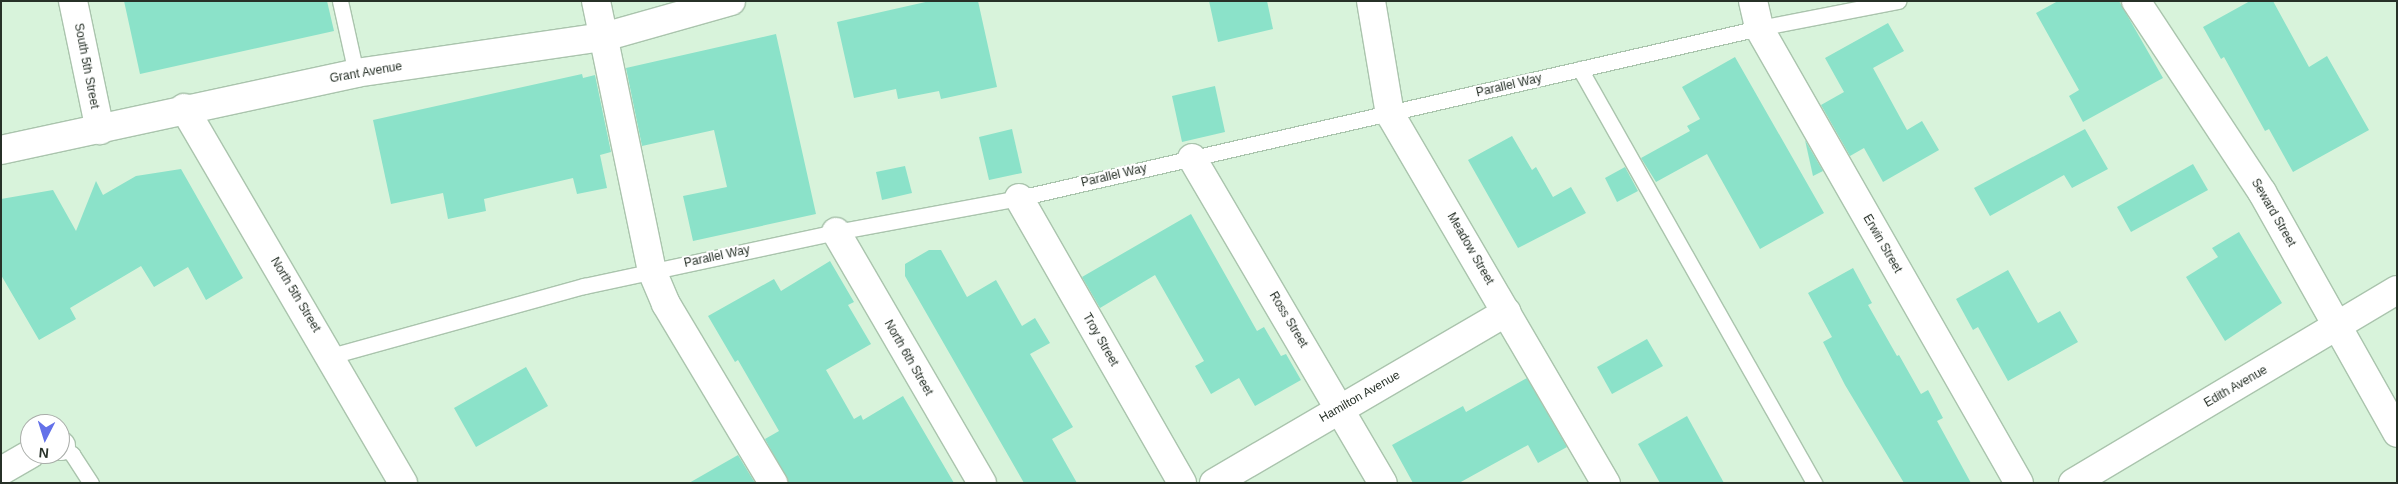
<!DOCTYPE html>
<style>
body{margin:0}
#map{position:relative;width:2398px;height:484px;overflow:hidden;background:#d8f3db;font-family:Helvetica,sans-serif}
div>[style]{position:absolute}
.building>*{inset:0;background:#8be2c9}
.roads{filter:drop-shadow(1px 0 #aac4ad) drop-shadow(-1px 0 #aac4ad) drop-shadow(0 1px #aac4ad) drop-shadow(0 -1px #aac4ad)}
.lane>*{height:15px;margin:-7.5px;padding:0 7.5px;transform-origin:7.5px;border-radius:7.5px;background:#fff}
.street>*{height:28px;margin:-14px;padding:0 14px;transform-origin:14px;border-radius:14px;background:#fff}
.secondary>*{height:28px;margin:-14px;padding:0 14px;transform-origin:14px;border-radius:14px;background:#fff}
span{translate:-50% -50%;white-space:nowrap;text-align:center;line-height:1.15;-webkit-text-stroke:4px #fff;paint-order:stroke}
.street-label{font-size:12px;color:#273128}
.frame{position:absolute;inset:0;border:2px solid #273128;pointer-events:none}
.north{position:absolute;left:20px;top:414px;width:50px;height:50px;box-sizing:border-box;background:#fff;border:1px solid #a9ada9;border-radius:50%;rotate:185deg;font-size:14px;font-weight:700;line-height:20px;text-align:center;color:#273128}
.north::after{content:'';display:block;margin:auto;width:18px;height:22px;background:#6371e9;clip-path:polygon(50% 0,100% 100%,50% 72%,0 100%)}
</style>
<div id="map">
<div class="building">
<i style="clip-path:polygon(124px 1px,327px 1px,334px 31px,140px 74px)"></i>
<i style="clip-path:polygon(930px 1px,978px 1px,997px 87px,941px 99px,939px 91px,898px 99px,896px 89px,854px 98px,837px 22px)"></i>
<i style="clip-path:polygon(1209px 1px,1267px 1px,1273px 29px,1218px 42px)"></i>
<i style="clip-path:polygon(2058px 1px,2119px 1px,2163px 78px,2083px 122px,2069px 96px,2079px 90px,2036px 13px)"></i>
<i style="clip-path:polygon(2250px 1px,2273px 1px,2309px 67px,2327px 56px,2369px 130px,2293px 172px,2269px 129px,2265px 131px,2224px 57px,2221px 59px,2203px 27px)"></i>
<i style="clip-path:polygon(1888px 23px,1904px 51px,1873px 68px,1907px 130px,1922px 121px,1939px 150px,1883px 182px,1864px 148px,1850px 156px,1821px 105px,1844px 92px,1825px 58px)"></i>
<i style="clip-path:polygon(776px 34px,816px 214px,693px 241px,683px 196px,727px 187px,714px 130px,642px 146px,626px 68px)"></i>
<i style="clip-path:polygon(1735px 57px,1824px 213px,1760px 249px,1707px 154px,1656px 182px,1641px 158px,1690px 131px,1687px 126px,1700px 119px,1682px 87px)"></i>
<i style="clip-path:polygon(582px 74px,583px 78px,595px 75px,611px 152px,600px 155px,607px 188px,577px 194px,573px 178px,484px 199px,486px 211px,448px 219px,443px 193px,391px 204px,373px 120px)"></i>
<i style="clip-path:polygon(1215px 86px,1225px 132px,1182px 142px,1172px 96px)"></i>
<i style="clip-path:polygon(1012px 129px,1022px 173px,989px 180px,979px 137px)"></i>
<i style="clip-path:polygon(2085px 129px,2108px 169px,2072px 188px,2064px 175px,1990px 216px,1974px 188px)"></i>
<i style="clip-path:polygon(1512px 136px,1532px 170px,1536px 167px,1553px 197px,1571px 187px,1586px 213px,1518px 248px,1468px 160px)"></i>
<i style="clip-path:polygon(1805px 140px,1823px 171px,1813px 176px)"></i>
<i style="clip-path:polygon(2193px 164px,2208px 190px,2131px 232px,2117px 207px)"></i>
<i style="clip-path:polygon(905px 166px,912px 193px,882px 200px,876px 172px)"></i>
<i style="clip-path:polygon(1625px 167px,1638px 191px,1617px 202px,1605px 178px)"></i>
<i style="clip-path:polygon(181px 169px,243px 278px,206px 300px,188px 267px,154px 287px,141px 266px,70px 308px,76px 319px,39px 340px,1px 275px,1px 199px,53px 190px,76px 231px,96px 181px,103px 195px,136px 176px)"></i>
<i style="clip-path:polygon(1191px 214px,1257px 331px,1264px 327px,1281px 356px,1286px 354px,1301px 380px,1255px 406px,1239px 378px,1211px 394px,1195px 366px,1204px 361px,1155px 275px,1100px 308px,1082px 277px)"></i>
<i style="clip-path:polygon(2239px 232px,2282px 303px,2225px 341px,2186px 277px,2218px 257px,2212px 248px)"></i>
<i style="clip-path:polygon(929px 250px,941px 250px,967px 297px,996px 280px,1022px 326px,1035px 318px,1050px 343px,1030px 354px,1073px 427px,1052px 439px,1077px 483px,1024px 483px,905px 276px,905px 264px)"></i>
<i style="clip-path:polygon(830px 261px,854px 302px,848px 305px,871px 344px,826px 370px,854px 419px,861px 415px,863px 420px,903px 396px,954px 483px,789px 483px,765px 439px,779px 431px,738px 360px,735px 362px,708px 316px,774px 279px,781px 291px)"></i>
<i style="clip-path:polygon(1853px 268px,1872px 303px,1868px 305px,1897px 356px,1899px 355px,1921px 394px,1928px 390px,1943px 418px,1937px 421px,1971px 483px,1904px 483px,1845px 385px,1823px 342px,1832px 337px,1808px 293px)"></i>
<i style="clip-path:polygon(2008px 270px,2038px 323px,2060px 311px,2078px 342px,2008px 381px,1978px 327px,1973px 330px,1956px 299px)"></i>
<i style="clip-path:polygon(1647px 339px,1663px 366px,1612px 394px,1597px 367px)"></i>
<i style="clip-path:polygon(526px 367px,548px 406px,476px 447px,454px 408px)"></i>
<i style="clip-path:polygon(1527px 378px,1567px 447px,1538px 463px,1528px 445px,1459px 483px,1413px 483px,1392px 445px,1463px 406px,1466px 412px)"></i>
<i style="clip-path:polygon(1687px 416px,1724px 483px,1660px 483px,1638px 444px)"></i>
<i style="clip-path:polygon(738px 455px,755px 483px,689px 483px)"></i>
</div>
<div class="roads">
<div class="lane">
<i style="left:340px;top:1px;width:74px;rotate:77.5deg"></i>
<i style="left:1580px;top:69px;width:476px;rotate:60.5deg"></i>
<i style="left:331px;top:356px;width:263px;rotate:-15.5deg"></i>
<i style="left:584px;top:286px;width:258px;rotate:-12.1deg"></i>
<i style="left:836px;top:232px;width:186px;rotate:-10.5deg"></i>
<i style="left:1019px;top:198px;width:759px;rotate:-12.94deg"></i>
<i style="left:1759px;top:28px;width:142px;rotate:-11deg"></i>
<i style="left:61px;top:446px;width:14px;rotate:36deg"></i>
<i style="left:72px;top:454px;width:35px;rotate:57deg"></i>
</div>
<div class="street">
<i style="left:73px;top:1px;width:132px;rotate:78.2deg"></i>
<i style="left:596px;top:1px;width:276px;rotate:78.3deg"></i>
<i style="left:652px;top:271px;width:36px;rotate:67deg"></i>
<i style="left:666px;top:304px;width:209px;rotate:59.1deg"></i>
<i style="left:1371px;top:1px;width:115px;rotate:80.5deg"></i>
<i style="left:1390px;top:114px;width:428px;rotate:59.7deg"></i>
<i style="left:1753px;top:1px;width:28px;rotate:77deg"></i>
<i style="left:1759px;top:28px;width:524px;rotate:60.26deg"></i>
<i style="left:2136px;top:1px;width:229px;rotate:56.6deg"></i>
<i style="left:2262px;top:192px;width:276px;rotate:60.7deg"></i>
<i style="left:184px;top:108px;width:434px;rotate:59.7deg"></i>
<i style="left:1192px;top:158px;width:377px;rotate:59.6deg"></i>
<i style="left:1019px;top:198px;width:328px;rotate:60.2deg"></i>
<i style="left:836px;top:232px;width:290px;rotate:59.8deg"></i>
<i style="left:60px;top:446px;width:1px"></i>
<i style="left:1px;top:471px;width:34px;rotate:-30deg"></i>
<i style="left:1214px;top:483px;width:339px;rotate:-30.3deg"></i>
<i style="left:2073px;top:483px;width:377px;rotate:-30.8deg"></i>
</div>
<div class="secondary">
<i style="left:1px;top:150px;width:363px;rotate:-12.2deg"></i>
<i style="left:356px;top:73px;width:251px;rotate:-8.3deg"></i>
<i style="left:604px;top:37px;width:132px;rotate:-15.8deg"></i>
</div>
</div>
<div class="street-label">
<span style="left:86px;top:66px;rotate:79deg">South 5th Street</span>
<span style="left:366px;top:73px;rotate:-10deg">Grant Avenue</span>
<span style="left:1509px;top:86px;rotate:-13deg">Parallel Way</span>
<span style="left:1114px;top:176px;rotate:-13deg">Parallel Way</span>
<span style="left:2273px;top:213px;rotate:60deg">Seward Street</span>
<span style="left:1882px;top:244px;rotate:60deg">Erwin Street</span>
<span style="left:1470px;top:249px;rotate:60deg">Meadow Street</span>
<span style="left:717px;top:257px;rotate:-12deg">Parallel Way</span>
<span style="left:295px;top:295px;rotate:59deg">North 5th Street</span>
<span style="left:1288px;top:320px;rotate:59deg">Ross Street</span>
<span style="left:1100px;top:340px;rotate:60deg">Troy Street</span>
<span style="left:908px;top:358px;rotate:60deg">North 6th Street</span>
<span style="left:2236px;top:387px;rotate:-30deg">Edith Avenue</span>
<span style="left:1360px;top:397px;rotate:-30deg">Hamilton Avenue</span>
</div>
<div class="frame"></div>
<div class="north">N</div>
</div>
